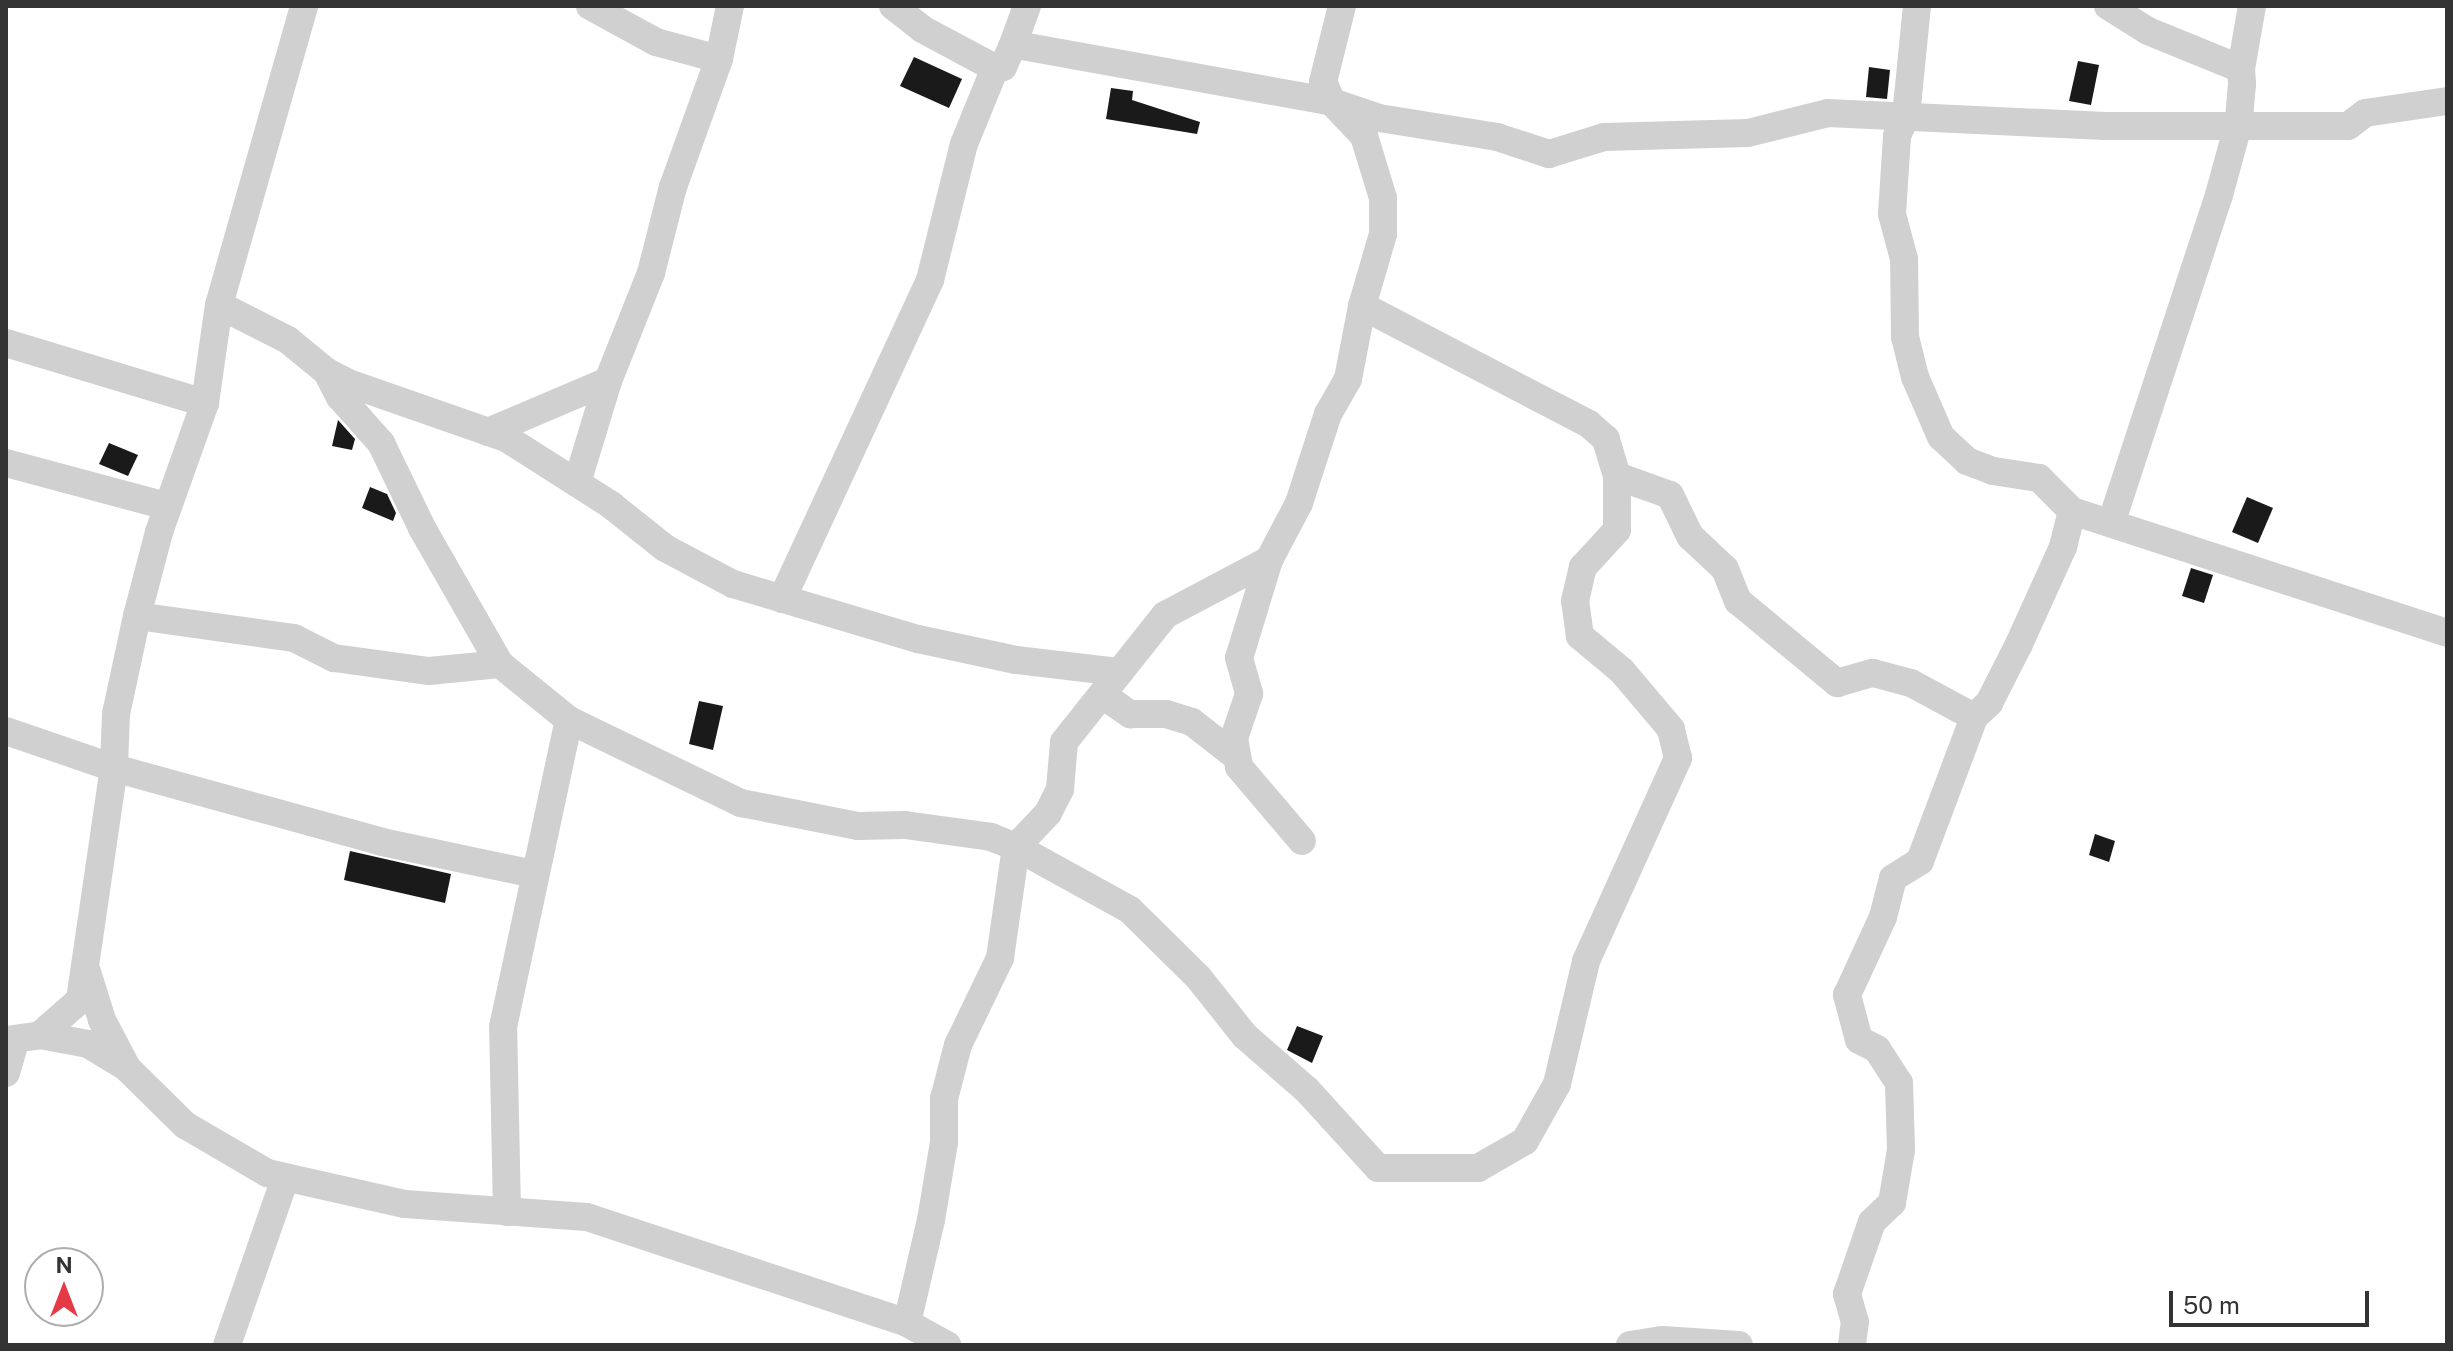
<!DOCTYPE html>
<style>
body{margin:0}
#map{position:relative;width:2453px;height:1351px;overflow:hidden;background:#fff;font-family:"Public Sans",sans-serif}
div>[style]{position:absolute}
.building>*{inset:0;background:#1a1a1a}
.street>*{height:28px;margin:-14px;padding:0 14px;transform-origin:14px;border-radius:14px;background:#d0d0d0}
span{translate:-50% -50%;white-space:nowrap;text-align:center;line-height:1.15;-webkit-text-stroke:8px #fff;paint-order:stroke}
.frame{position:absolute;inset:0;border:8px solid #333;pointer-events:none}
.north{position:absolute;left:24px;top:1247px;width:80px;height:80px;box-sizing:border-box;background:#fff;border:2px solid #adadad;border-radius:50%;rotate:0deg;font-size:22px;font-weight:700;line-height:32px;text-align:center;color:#333}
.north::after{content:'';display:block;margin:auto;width:28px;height:36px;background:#e63946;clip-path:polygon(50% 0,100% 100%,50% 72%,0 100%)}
.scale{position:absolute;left:2169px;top:1291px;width:200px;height:36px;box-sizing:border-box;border:4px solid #333;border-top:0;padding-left:10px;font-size:24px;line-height:28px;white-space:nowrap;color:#333;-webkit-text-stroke:6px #fff;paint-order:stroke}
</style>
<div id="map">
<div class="building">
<i style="clip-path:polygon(914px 57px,962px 79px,949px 108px,900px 86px)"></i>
<i style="clip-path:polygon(2078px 61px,2099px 65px,2091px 105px,2069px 101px)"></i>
<i style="clip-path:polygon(1869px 67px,1890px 70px,1887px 99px,1866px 97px)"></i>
<i style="clip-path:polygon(1111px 88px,1133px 91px,1132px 100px,1200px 122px,1197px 134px,1106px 119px)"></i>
<i style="clip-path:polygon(338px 420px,355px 439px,352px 450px,332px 446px)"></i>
<i style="clip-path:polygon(109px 443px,138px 455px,128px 476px,99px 464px)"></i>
<i style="clip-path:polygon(370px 487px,387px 494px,396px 513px,393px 521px,362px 508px)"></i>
<i style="clip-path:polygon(2247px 497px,2273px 508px,2258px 543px,2232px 532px)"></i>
<i style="clip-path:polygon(2191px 568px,2213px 575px,2204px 603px,2182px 596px)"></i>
<i style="clip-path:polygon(699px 701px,723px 706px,713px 750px,689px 744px)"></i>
<i style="clip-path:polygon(2095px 834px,2115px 841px,2109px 862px,2089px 855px)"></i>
<i style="clip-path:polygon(350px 851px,451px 874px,445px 903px,344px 880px)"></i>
<i style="clip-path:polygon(1297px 1026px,1323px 1036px,1312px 1063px,1287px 1050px)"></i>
</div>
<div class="street">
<i style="left:590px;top:6px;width:75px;rotate:28.6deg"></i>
<i style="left:656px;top:42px;width:65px;rotate:15.1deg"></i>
<i style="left:893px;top:6px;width:37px;rotate:38deg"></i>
<i style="left:922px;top:29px;width:83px;rotate:28.1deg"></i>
<i style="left:995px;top:68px;width:8px;rotate:-7deg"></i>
<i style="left:1003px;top:67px;width:22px;rotate:-66deg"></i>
<i style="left:1012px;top:47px;width:10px;rotate:-6deg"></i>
<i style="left:1022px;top:46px;width:315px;rotate:10.2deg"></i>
<i style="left:1332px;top:102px;width:50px;rotate:18.8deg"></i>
<i style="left:1379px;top:118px;width:120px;rotate:9.1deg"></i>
<i style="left:1497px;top:137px;width:55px;rotate:18.1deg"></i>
<i style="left:1549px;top:154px;width:58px;rotate:-17.2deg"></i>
<i style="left:1604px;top:137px;width:144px;rotate:-1.6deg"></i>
<i style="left:1748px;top:133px;width:82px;rotate:-14deg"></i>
<i style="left:1828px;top:113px;width:278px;rotate:2.7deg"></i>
<i style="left:2106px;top:126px;width:242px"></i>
<i style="left:2348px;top:126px;width:21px;rotate:-37deg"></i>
<i style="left:2365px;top:113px;width:83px;rotate:-8.3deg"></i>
<i style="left:2108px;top:6px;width:47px;rotate:32deg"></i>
<i style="left:2148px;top:31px;width:100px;rotate:22.2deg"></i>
<i style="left:2241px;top:69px;width:15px;rotate:86deg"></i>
<i style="left:2242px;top:84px;width:38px;rotate:95deg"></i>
<i style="left:2239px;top:122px;width:76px;rotate:105.3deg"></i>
<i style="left:2219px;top:195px;width:345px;rotate:108.2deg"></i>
<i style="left:1012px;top:47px;width:44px;rotate:-69.9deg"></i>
<i style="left:2241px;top:69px;width:64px;rotate:-80.1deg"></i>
<i style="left:219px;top:305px;width:77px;rotate:26.9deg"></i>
<i style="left:288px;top:340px;width:50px;rotate:39.4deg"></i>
<i style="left:327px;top:372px;width:27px;rotate:27deg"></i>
<i style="left:351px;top:384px;width:164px;rotate:19.2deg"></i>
<i style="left:506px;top:438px;width:125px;rotate:32.5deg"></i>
<i style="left:611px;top:505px;width:69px;rotate:38.5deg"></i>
<i style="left:665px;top:548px;width:77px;rotate:27.9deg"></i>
<i style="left:733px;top:584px;width:193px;rotate:16.6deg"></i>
<i style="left:918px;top:639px;width:100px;rotate:12.1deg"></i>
<i style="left:1016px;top:660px;width:103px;rotate:6.7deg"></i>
<i style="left:6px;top:343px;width:208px;rotate:16.8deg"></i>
<i style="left:327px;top:372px;width:28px;rotate:63deg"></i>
<i style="left:340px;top:397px;width:62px;rotate:48.3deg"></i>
<i style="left:381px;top:443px;width:94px;rotate:64.2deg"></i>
<i style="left:422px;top:528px;width:157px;rotate:60.2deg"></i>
<i style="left:500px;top:664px;width:89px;rotate:39.1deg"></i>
<i style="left:569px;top:720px;width:191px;rotate:25.8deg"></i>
<i style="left:741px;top:803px;width:119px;rotate:11.1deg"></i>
<i style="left:858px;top:826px;width:47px;rotate:-1.2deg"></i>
<i style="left:905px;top:825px;width:87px;rotate:7.9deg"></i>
<i style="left:991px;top:837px;width:27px;rotate:22deg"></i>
<i style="left:1016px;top:847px;width:130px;rotate:28.9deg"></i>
<i style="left:1130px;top:910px;width:95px;rotate:44.6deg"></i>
<i style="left:1198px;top:977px;width:75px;rotate:51.5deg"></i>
<i style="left:1245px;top:1036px;width:82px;rotate:41.1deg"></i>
<i style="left:1307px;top:1090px;width:105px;rotate:47.7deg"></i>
<i style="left:1378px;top:1168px;width:100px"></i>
<i style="left:1478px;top:1168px;width:54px;rotate:-29.9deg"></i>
<i style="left:1525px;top:1141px;width:65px;rotate:-60.7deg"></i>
<i style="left:1557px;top:1084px;width:126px;rotate:-76.7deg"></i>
<i style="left:1586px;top:961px;width:223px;rotate:-65.6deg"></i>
<i style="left:1678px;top:758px;width:30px;rotate:-104deg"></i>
<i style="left:1671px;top:729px;width:76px;rotate:-130.2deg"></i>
<i style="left:1622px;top:671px;width:55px;rotate:-140.2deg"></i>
<i style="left:1580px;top:636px;width:35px;rotate:-98deg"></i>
<i style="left:1575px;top:601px;width:35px;rotate:-77deg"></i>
<i style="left:1583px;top:567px;width:50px;rotate:-47.4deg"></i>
<i style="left:1617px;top:530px;width:54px;rotate:-90deg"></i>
<i style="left:1617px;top:476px;width:39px;rotate:-107deg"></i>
<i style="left:1606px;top:439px;width:23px;rotate:-139deg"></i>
<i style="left:1589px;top:424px;width:256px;rotate:-152.5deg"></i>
<i style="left:1362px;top:306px;width:75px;rotate:-73.7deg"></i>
<i style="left:1383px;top:234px;width:36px;rotate:-90deg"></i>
<i style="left:1383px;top:198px;width:65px;rotate:-107deg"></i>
<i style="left:1364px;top:136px;width:47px;rotate:-133.3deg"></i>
<i style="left:1332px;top:102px;width:22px;rotate:-114deg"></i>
<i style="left:1323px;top:82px;width:78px;rotate:-76deg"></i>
<i style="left:488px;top:432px;width:130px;rotate:-23deg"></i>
<i style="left:6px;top:463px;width:167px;rotate:15deg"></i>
<i style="left:1617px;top:476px;width:56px;rotate:19.7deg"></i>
<i style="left:1670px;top:495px;width:46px;rotate:64deg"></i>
<i style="left:1690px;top:536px;width:48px;rotate:43.3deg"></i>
<i style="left:1725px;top:569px;width:35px;rotate:68deg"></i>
<i style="left:1738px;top:601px;width:129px;rotate:39.6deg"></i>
<i style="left:1837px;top:683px;width:37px;rotate:-16deg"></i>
<i style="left:1873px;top:673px;width:39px;rotate:15deg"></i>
<i style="left:1911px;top:683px;width:72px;rotate:28.4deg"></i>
<i style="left:577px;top:483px;width:107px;rotate:-73.1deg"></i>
<i style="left:608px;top:381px;width:116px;rotate:-68.3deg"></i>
<i style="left:651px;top:273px;width:89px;rotate:-75.7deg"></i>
<i style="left:673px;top:187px;width:136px;rotate:-70.2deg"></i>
<i style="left:719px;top:59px;width:54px;rotate:-78.3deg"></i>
<i style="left:2072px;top:511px;width:394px;rotate:18deg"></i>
<i style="left:1269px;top:560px;width:102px;rotate:107deg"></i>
<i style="left:1239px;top:658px;width:37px;rotate:74deg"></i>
<i style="left:1249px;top:694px;width:46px;rotate:108.8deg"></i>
<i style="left:1234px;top:738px;width:29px;rotate:80deg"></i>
<i style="left:1239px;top:767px;width:97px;rotate:49.6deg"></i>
<i style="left:782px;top:599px;width:352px;rotate:-65.1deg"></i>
<i style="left:930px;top:280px;width:140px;rotate:-76deg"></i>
<i style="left:964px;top:144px;width:82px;rotate:-67.8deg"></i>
<i style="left:137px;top:616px;width:159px;rotate:8deg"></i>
<i style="left:294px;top:638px;width:45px;rotate:26.6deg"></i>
<i style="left:334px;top:658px;width:96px;rotate:7.8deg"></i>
<i style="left:429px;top:671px;width:71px;rotate:-5.6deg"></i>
<i style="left:1104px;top:696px;width:32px;rotate:35deg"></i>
<i style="left:1130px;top:714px;width:36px"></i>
<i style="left:1166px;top:714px;width:27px;rotate:17deg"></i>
<i style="left:1192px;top:722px;width:57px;rotate:37.9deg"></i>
<i style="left:6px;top:731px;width:114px;rotate:18.9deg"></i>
<i style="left:114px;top:768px;width:278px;rotate:15.4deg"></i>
<i style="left:382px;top:842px;width:155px;rotate:11.9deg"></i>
<i style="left:87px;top:972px;width:50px;rotate:72.6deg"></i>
<i style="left:102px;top:1020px;width:52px;rotate:62.4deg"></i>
<i style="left:40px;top:1035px;width:49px;rotate:10.6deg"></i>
<i style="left:88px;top:1044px;width:44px;rotate:31.2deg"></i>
<i style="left:126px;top:1067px;width:83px;rotate:44.5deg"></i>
<i style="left:185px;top:1125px;width:95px;rotate:30.3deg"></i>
<i style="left:267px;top:1173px;width:141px;rotate:12.7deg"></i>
<i style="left:405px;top:1204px;width:182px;rotate:4.1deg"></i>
<i style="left:587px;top:1217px;width:337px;rotate:18.3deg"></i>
<i style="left:907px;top:1323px;width:46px;rotate:28.8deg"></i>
<i style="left:6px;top:1040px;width:34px;rotate:-8deg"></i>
<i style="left:40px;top:1035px;width:53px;rotate:-41.2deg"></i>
<i style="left:80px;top:1000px;width:234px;rotate:-81.7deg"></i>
<i style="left:114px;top:768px;width:54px;rotate:-87.9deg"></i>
<i style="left:116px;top:714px;width:100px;rotate:-77.9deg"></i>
<i style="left:137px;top:616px;width:87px;rotate:-75.3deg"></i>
<i style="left:159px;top:532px;width:137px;rotate:-70.4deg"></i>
<i style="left:205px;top:403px;width:99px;rotate:-81.9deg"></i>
<i style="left:219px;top:305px;width:311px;rotate:-74.1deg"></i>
<i style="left:6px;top:1073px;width:33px;rotate:-74deg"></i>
<i style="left:507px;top:1212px;width:185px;rotate:-91.2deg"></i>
<i style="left:503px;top:1027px;width:314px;rotate:-77.9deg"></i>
<i style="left:907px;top:1323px;width:106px;rotate:-76.9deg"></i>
<i style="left:931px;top:1220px;width:79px;rotate:-80.5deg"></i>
<i style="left:944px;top:1142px;width:43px;rotate:-90deg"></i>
<i style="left:944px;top:1099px;width:56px;rotate:-75.5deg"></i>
<i style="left:958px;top:1045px;width:97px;rotate:-64.2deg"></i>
<i style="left:1000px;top:958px;width:112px;rotate:-81.8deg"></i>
<i style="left:1016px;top:847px;width:47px;rotate:-46.7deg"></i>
<i style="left:1048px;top:813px;width:27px;rotate:-63deg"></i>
<i style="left:1060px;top:789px;width:47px;rotate:-85.1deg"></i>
<i style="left:1064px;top:742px;width:162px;rotate:-51.5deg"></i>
<i style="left:1165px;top:615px;width:118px;rotate:-27.9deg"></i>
<i style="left:1269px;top:560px;width:64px;rotate:-62.2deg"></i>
<i style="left:1299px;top:503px;width:94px;rotate:-72deg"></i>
<i style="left:1328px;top:414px;width:40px;rotate:-60.3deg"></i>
<i style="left:1348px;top:379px;width:74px;rotate:-79.1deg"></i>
<i style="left:227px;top:1345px;width:177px;rotate:-70.8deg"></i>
<i style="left:1630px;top:1345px;width:32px;rotate:-9deg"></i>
<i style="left:1662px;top:1340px;width:77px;rotate:3.7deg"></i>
<i style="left:1852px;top:1345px;width:23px;rotate:-83deg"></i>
<i style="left:1855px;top:1322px;width:29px;rotate:-106deg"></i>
<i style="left:1847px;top:1294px;width:76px;rotate:-70.9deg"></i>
<i style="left:1872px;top:1222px;width:28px;rotate:-44deg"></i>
<i style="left:1892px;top:1203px;width:54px;rotate:-80.4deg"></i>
<i style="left:1901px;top:1150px;width:67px;rotate:-91.7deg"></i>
<i style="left:1899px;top:1083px;width:40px;rotate:-122.9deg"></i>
<i style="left:1877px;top:1049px;width:20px;rotate:-153deg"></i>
<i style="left:1859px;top:1040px;width:47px;rotate:-104.9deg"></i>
<i style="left:1847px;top:995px;width:86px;rotate:-65.2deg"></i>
<i style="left:1883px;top:917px;width:40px;rotate:-75.6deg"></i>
<i style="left:1893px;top:878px;width:32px;rotate:-32deg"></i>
<i style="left:1920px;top:861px;width:154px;rotate:-69.4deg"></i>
<i style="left:1974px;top:717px;width:21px;rotate:-43deg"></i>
<i style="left:1989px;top:703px;width:66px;rotate:-63deg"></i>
<i style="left:2019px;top:644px;width:107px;rotate:-65.6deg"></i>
<i style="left:2063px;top:547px;width:37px;rotate:-76deg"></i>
<i style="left:2072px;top:511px;width:47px;rotate:-135deg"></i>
<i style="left:2039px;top:478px;width:47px;rotate:-171.3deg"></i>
<i style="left:1993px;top:471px;width:28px;rotate:-159deg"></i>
<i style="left:1967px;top:461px;width:35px;rotate:-137deg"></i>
<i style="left:1941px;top:437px;width:65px;rotate:-113.4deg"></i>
<i style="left:1915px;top:377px;width:41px;rotate:-104deg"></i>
<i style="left:1905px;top:337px;width:78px;rotate:-90.7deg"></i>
<i style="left:1904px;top:259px;width:47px;rotate:-104.9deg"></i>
<i style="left:1892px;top:214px;width:78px;rotate:-86.3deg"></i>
<i style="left:1897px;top:136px;width:22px;rotate:-66deg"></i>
<i style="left:1906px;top:116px;width:111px;rotate:-84.3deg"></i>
</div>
<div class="frame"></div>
<div class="north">N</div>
<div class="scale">50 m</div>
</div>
